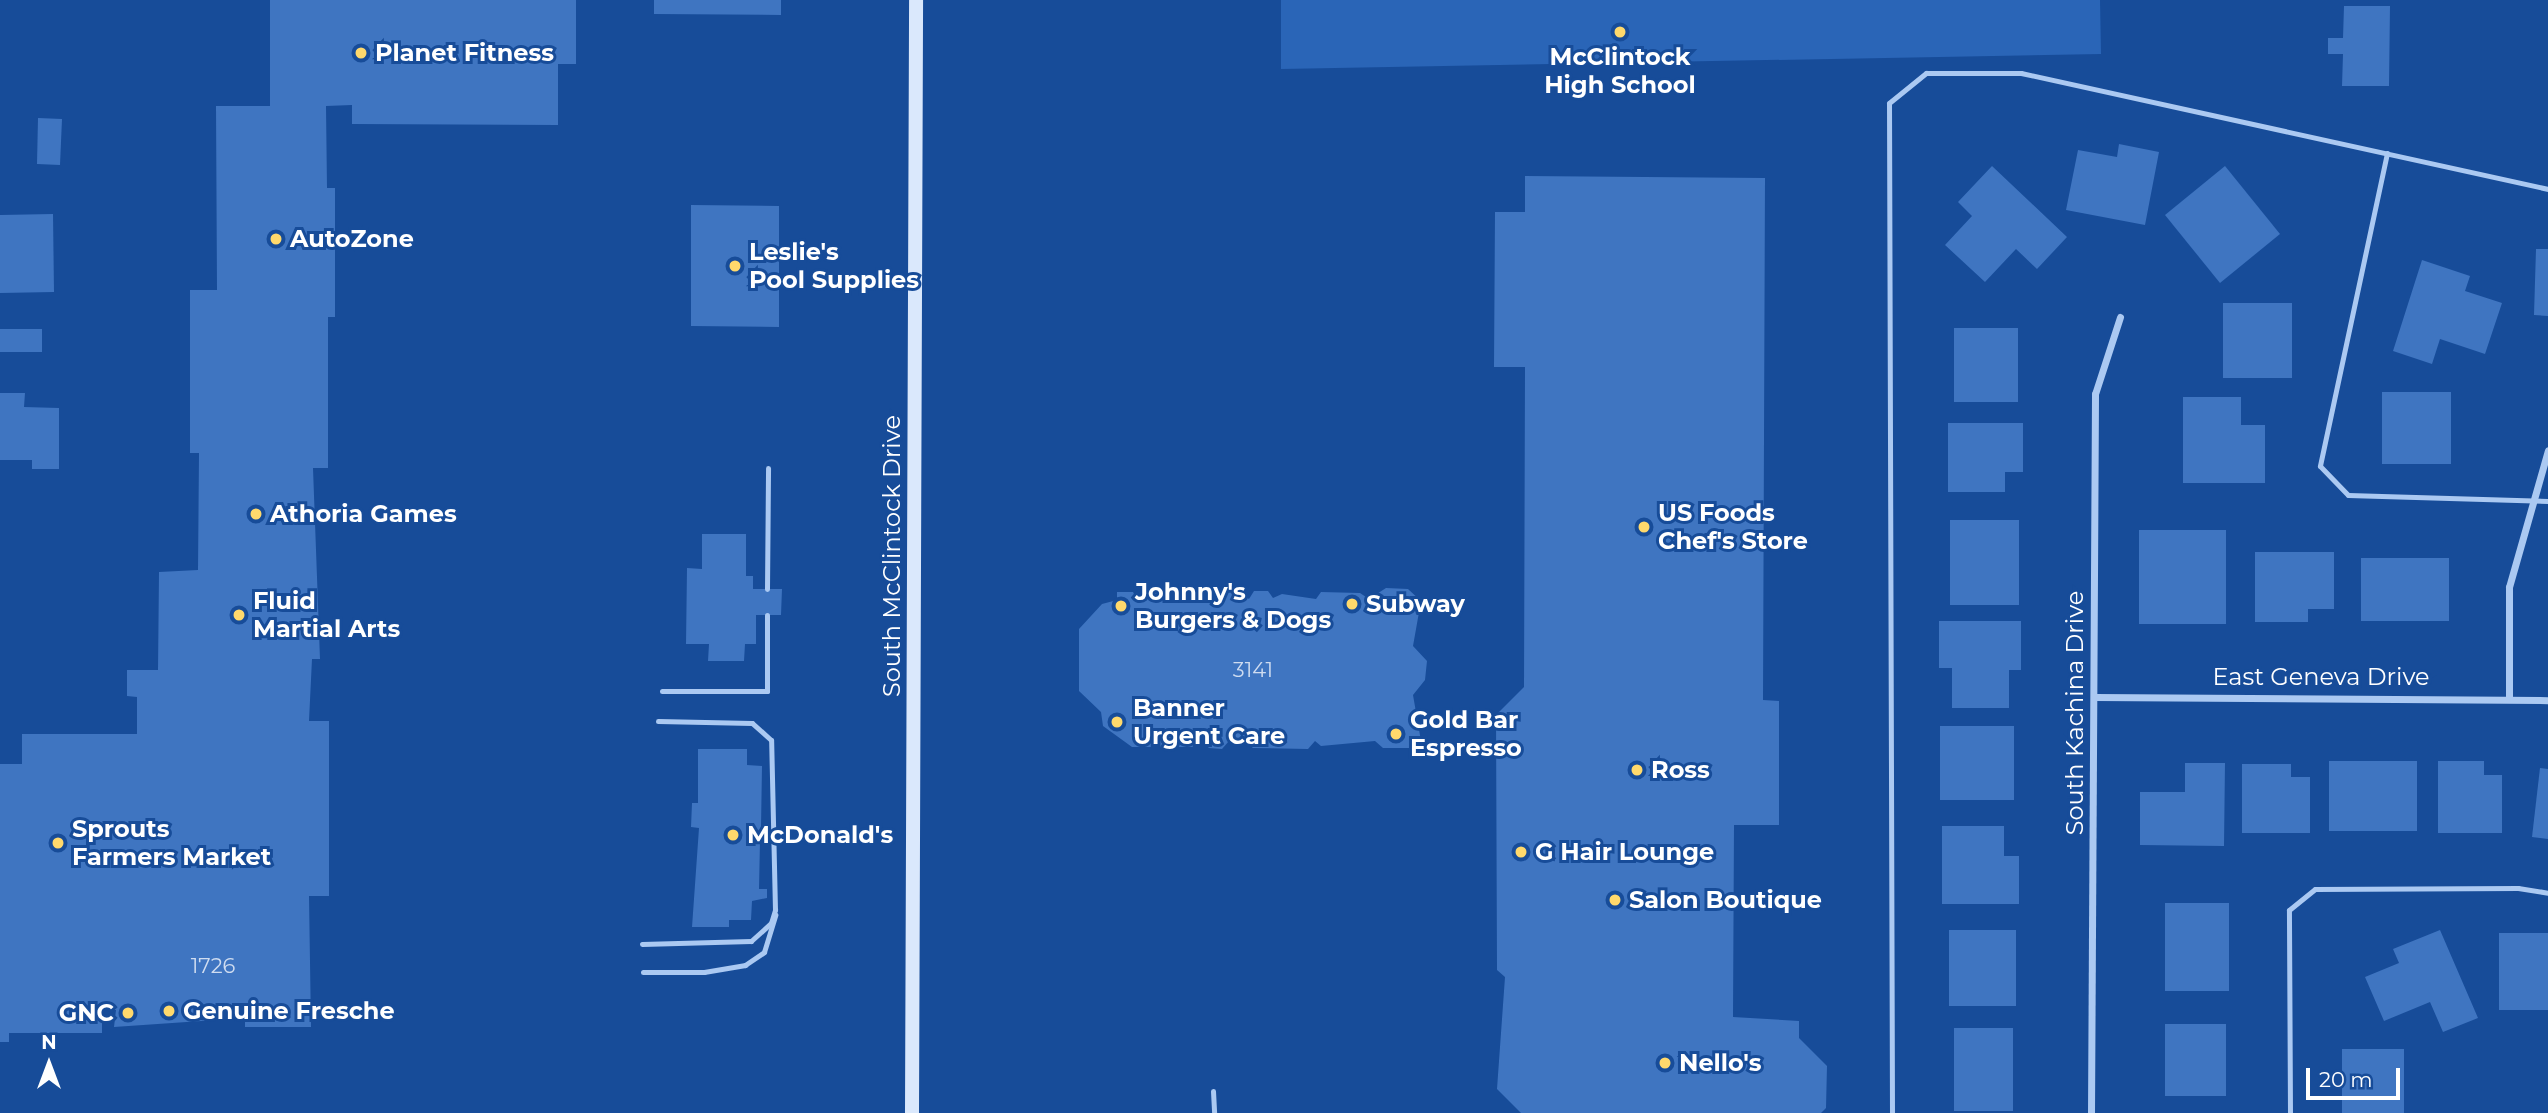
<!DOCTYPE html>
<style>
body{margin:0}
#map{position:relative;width:2548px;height:1113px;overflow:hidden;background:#174c99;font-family:Montserrat,sans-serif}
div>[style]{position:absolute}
.green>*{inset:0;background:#2a65b7}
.building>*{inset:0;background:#3f75c1}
.service>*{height:5px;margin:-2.5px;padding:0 2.5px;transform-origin:2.5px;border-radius:2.5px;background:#abc9f2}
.minor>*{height:7px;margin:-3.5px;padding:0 3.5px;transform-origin:3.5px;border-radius:3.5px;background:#abc9f2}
.secondary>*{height:14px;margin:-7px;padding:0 7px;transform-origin:7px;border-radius:7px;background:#dae8fc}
.dots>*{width:19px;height:19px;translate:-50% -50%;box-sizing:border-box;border:4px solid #174c99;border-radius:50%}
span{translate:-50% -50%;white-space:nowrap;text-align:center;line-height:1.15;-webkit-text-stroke:6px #174c99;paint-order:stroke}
.number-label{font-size:21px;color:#cfdcf0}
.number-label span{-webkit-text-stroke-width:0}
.poi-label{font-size:24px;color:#fff;font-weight:700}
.left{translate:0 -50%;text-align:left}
.right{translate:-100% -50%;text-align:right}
.street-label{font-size:24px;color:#fff}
.north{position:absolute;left:14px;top:1029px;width:70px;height:70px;-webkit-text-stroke:5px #174c99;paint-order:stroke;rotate:0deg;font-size:19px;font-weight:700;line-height:28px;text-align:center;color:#fff}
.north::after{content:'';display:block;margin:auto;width:24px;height:32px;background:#fff;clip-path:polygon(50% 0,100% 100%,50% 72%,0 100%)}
.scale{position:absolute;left:2306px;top:1068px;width:94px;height:32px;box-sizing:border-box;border:4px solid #fff;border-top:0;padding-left:9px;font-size:21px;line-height:24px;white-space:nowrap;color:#fff;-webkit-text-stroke:5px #174c99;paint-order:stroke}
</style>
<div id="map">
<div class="green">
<i style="clip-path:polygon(1281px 0,2100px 0,2101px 54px,1281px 69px)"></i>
</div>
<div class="building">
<i style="clip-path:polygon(270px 0,576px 0,576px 64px,558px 64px,558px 125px,352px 124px,352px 105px,326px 106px,327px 188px,335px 188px,335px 317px,328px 317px,328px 468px,313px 468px,320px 659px,312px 659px,309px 721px,329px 721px,329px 896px,309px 896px,311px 1027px,245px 1027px,245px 1018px,114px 1027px,116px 1010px,102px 1010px,102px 1033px,9px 1033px,9px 1042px,0 1042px,0 764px,22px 764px,22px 734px,137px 734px,137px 697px,127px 696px,127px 670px,158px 670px,159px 572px,198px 570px,199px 453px,190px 453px,190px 290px,217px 290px,216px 106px,270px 106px)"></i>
<i style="clip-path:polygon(654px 0,781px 0,781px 15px,654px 14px)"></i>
<i style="clip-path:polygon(2344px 6px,2390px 6px,2389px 86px,2342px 86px,2343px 54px,2328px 54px,2328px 38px,2343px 38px)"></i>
<i style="clip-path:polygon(38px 118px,62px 119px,60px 165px,37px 164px)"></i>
<i style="clip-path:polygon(2119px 144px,2159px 152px,2145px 225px,2066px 210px,2078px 150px,2117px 157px)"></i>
<i style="clip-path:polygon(1992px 166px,2067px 237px,2037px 269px,2016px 249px,1985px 282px,1945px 245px,1972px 216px,1958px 202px)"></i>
<i style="clip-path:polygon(2225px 166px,2280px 234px,2220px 283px,2165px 215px)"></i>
<i style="clip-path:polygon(1525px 176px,1765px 178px,1763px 700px,1779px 701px,1779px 825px,1734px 825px,1733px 1017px,1799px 1021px,1799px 1038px,1827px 1066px,1826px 1108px,1821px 1113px,1521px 1113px,1497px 1089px,1505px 977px,1497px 970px,1496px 715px,1524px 687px,1525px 367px,1494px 367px,1495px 212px,1525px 212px)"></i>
<i style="clip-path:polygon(691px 205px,779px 206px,779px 327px,691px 326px)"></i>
<i style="clip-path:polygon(53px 214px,54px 292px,0 293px,0 215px)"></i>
<i style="clip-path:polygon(2536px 249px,2548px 249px,2548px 316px,2534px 315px)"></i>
<i style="clip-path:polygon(2422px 260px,2470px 276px,2465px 291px,2502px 303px,2485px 354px,2440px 339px,2432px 364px,2393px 351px)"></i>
<i style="clip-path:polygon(2223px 303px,2292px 303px,2292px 378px,2223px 378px)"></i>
<i style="clip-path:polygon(1954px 328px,2018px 328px,2018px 402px,1954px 402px)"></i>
<i style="clip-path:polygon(0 329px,42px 329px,42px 352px,0 352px)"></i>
<i style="clip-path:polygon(2382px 392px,2451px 392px,2451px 464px,2382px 464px)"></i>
<i style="clip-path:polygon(0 393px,25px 393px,24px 407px,59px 408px,59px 469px,32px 469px,32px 460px,0 460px)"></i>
<i style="clip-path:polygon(2183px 397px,2241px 397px,2241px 425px,2265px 425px,2265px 483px,2183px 483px)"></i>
<i style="clip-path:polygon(1948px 423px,2023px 423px,2023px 472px,2005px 472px,2005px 492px,1948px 492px)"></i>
<i style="clip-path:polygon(1950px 520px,2019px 520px,2019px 605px,1950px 605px)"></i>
<i style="clip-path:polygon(2139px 530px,2226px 530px,2226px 624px,2139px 624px)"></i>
<i style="clip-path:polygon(702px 534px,746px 534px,746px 576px,753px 576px,753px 589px,782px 589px,781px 615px,756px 615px,756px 644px,745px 644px,744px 661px,708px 661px,709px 644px,686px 644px,687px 568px,702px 569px)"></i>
<i style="clip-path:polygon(2255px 552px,2334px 552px,2334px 609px,2308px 609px,2308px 622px,2255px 622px)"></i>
<i style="clip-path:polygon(2361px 558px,2449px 558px,2449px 621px,2361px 621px)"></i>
<i style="clip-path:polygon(1386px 588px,1408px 589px,1421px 601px,1413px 646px,1427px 661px,1425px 680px,1413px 695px,1421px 741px,1409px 748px,1383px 748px,1375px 741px,1321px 746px,1315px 741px,1308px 749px,1253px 748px,1245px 741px,1229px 741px,1222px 749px,1209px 748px,1200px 739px,1193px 747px,1132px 747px,1103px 726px,1101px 712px,1079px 691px,1079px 629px,1102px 604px,1117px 600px,1117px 592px,1133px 592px,1137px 600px,1150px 591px,1237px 591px,1249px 599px,1254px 591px,1268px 591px,1273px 598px,1282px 594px,1316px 599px,1321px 592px,1360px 593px,1369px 599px)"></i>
<i style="clip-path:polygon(1939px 621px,2021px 621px,2021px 670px,2009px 670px,2009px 708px,1952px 708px,1952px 668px,1939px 668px)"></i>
<i style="clip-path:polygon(1940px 726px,2014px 726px,2014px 800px,1940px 800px)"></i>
<i style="clip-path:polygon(698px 749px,747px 749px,747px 765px,762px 766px,761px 828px,768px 828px,767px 841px,760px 841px,759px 889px,767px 889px,767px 898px,752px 901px,751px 920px,729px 920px,729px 927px,692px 927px,699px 828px,691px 827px,692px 803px,698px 803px)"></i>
<i style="clip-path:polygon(2329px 761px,2417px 761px,2417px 831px,2329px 831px)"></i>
<i style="clip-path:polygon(2438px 761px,2484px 761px,2484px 775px,2502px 775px,2502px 833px,2438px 833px)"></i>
<i style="clip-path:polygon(2185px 763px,2225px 763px,2224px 846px,2140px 845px,2140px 792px,2185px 792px)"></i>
<i style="clip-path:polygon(2242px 764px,2291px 764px,2291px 777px,2310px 777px,2310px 833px,2242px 833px)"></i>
<i style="clip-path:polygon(2540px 768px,2548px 769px,2548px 839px,2532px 837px)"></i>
<i style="clip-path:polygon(1942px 826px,2004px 826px,2004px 856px,2019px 856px,2019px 904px,1942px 904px)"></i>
<i style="clip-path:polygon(2165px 903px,2229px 903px,2229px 991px,2165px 991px)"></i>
<i style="clip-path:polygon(1949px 930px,2016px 930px,2016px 1006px,1949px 1006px)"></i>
<i style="clip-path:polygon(2440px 930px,2478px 1018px,2443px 1032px,2430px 1002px,2384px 1021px,2365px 977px,2399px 963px,2393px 949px)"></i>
<i style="clip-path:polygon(2499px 933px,2548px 933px,2548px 1010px,2499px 1010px)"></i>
<i style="clip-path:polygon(2165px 1024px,2226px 1024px,2226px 1096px,2165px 1096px)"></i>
<i style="clip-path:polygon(1954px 1028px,2013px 1028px,2013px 1111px,1954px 1111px)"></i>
<i style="clip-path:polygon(2342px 1049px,2404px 1049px,2404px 1113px,2342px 1113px)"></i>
</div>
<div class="service">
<i style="left:2387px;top:153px;width:320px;rotate:102.1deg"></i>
<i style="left:2320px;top:466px;width:40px;rotate:46deg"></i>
<i style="left:2348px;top:495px;width:200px;rotate:1.7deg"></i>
<i style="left:767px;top:589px;width:121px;rotate:-89.5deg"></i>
<i style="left:662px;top:691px;width:105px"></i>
<i style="left:767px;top:691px;width:76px;rotate:-90deg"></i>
<i style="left:642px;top:944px;width:109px;rotate:-1.6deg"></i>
<i style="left:751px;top:941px;width:27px;rotate:-42deg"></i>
<i style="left:771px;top:923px;width:14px;rotate:-73deg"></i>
<i style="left:775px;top:910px;width:170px;rotate:-91.3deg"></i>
<i style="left:771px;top:740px;width:25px;rotate:-138deg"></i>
<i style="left:752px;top:723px;width:94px;rotate:-178.8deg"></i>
<i style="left:643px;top:972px;width:61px"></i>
<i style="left:704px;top:972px;width:42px;rotate:-9.7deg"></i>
<i style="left:745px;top:965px;width:23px;rotate:-34deg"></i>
<i style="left:764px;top:952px;width:39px;rotate:-73deg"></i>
<i style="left:1213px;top:1091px;width:22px;rotate:87deg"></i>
<i style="left:1892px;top:1113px;width:1010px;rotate:-90.17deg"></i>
<i style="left:1889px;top:103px;width:48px;rotate:-39deg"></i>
<i style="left:1926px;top:73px;width:95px"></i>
<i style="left:2021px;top:73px;width:540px;rotate:12.41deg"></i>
<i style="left:2290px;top:1113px;width:203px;rotate:-90.3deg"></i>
<i style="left:2289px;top:910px;width:33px;rotate:-39deg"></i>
<i style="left:2315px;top:889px;width:203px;rotate:-0.3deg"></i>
<i style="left:2518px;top:888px;width:30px;rotate:9deg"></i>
</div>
<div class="minor">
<i style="left:2095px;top:697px;width:453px;rotate:0.4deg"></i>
<i style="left:2509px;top:697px;width:110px;rotate:-90deg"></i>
<i style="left:2509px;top:587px;width:142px;rotate:-74.1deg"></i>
<i style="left:2091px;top:1113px;width:719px;rotate:-89.68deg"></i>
<i style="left:2095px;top:394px;width:81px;rotate:-72deg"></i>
</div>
<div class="secondary">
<i style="left:912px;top:1113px;width:1113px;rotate:-89.79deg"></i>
</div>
<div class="dots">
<i style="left:1620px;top:32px;background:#ffd96c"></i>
<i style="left:361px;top:53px;background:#ffd96c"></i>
<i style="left:276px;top:239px;background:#ffd96c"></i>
<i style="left:735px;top:266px;background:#ffd96c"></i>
<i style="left:256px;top:514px;background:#ffd96c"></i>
<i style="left:1644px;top:527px;background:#ffd96c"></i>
<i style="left:1352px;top:604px;background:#ffd96c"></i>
<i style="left:1121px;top:606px;background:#ffd96c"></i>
<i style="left:239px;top:615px;background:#ffd96c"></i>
<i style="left:1117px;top:722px;background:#ffd96c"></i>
<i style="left:1396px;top:734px;background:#ffd96c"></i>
<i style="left:1637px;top:770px;background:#ffd96c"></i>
<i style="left:733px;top:835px;background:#ffd96c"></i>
<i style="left:58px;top:843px;background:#ffd96c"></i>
<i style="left:1521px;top:852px;background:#ffd96c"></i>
<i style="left:1615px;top:900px;background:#ffd96c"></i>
<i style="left:169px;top:1011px;background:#ffd96c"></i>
<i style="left:128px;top:1013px;background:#ffd96c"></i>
<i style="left:1665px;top:1063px;background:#ffd96c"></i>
</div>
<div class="number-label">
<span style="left:1253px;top:670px">3141</span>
<span style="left:213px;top:966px">1726</span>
</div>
<div class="poi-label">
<span class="left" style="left:375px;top:53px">Planet Fitness</span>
<span style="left:1620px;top:71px">McClintock<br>High School</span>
<span class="left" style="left:290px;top:239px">AutoZone</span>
<span class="left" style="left:749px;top:266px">Leslie's<br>Pool Supplies</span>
<span class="left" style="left:1658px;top:527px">US Foods<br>Chef's Store</span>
<span class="left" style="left:270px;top:514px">Athoria Games</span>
<span class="left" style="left:1135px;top:606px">Johnny's<br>Burgers &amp; Dogs</span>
<span class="left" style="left:253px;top:615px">Fluid<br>Martial Arts</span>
<span class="left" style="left:1366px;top:604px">Subway</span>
<span class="left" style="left:1133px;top:722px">Banner<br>Urgent Care</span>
<span class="left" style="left:1410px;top:734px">Gold Bar<br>Espresso</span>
<span class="left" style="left:1651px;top:770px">Ross</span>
<span class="left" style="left:72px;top:843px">Sprouts<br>Farmers Market</span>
<span class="left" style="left:747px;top:835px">McDonald's</span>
<span class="left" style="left:1535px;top:852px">G Hair Lounge</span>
<span class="left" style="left:1629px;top:900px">Salon Boutique</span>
<span class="left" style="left:183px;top:1011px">Genuine Fresche</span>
<span class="right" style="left:114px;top:1013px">GNC</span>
<span class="left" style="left:1679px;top:1063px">Nello's</span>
</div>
<div class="street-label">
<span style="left:892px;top:556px;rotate:-90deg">South McClintock Drive</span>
<span style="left:2321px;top:677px">East Geneva Drive</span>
<span style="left:2075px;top:713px;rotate:-90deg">South Kachina Drive</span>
</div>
<div class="north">N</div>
<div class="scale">20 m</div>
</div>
